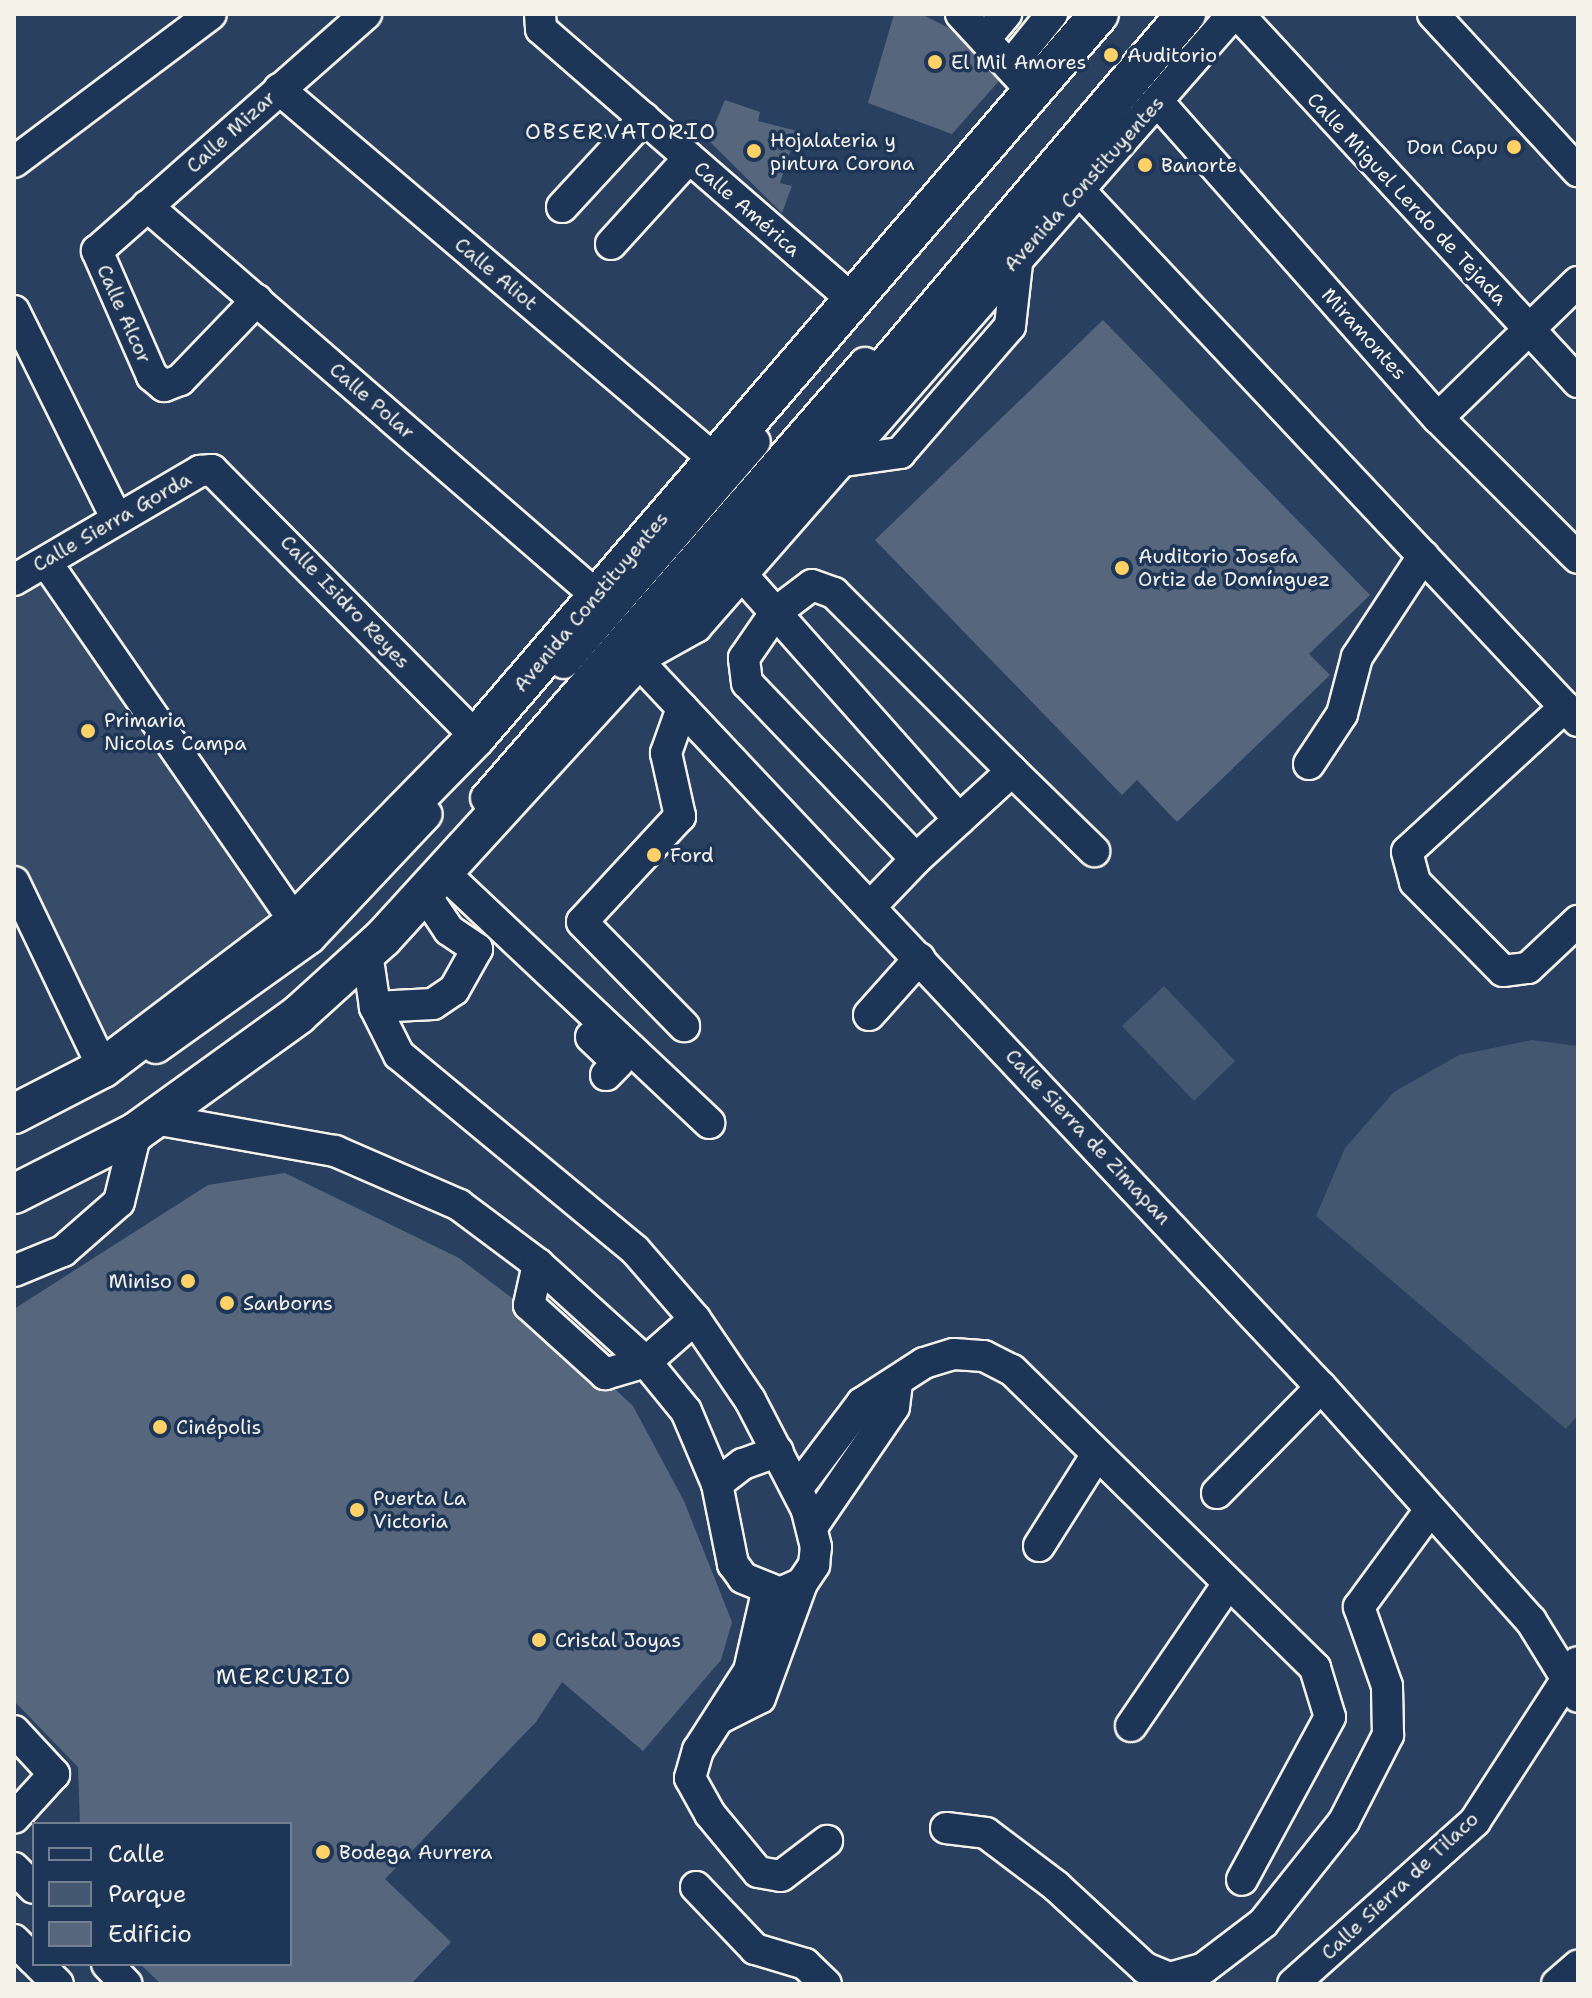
<!DOCTYPE html>
<meta charset="utf-8">
<style>
body{margin:0}
#map{position:relative;width:1592px;height:1998px;overflow:hidden;background:#2a4060;font-family:"Shantell Sans",sans-serif}
div>[style]{position:absolute}
.built>*{inset:0;background:#374c69}
.green>*{inset:0;background:#445771}
.building>*{inset:0;background:#56677d}
.roads{filter:drop-shadow(2px 0 #f4f1e8) drop-shadow(-2px 0 #f4f1e8) drop-shadow(0 2px #f4f1e8) drop-shadow(0 -2px #f4f1e8)}
.minor>*{height:30px;margin:-15px;padding:0 15px;transform-origin:15px;border-radius:15px;background:#1d3557}
.major>*{height:38px;margin:-19px;padding:0 19px;transform-origin:19px;border-radius:19px;background:#1d3557}
.dots>*{width:22px;height:22px;translate:-50% -50%;box-sizing:border-box;border:4px solid #1d3557;border-radius:50%}
span{translate:-50% -50%;white-space:nowrap;text-align:center;line-height:1.15;-webkit-text-stroke:7px #1d3557;paint-order:stroke}
.poi-label{font-size:20px;color:#f4f1e8}
.left{translate:0 -50%;text-align:left}
.right{translate:-100% -50%;text-align:right}
.street-label{font-size:20px;color:#f4f1e8}
.neighbourhood-label{font-size:22px;color:#f4f1e8;letter-spacing:2px}
.frame{position:absolute;inset:0;border:16px solid #f4f1e8;pointer-events:none}
.legend{position:absolute;left:32px;top:1822px;width:260px;height:144px;box-sizing:border-box;background:#1d3557;border:2px solid #738091;margin:0;padding:10px 14px;list-style:none;font-size:24px;color:#f4f1e8}
.legend li{display:flex;align-items:center;gap:16px;height:40px}
.legend b{width:40px;border:2px solid #738091}
</style>
<div id="map">
<div class="built">
<i style="clip-path:polygon(46px 562px,295px 922px,103px 1068px,14px 882px,14px 580px)"></i>
</div>
<div class="green">
<i style="clip-path:polygon(1164px 986px,1235px 1061px,1194px 1101px,1122px 1026px)"></i>
<i style="clip-path:polygon(1532px 1040px,1578px 1046px,1578px 1415px,1566px 1429px,1316px 1216px,1345px 1148px,1394px 1092px,1459px 1055px)"></i>
</div>
<div class="building">
<i style="clip-path:polygon(894px 14px,921px 14px,951px 29px,999px 81px,952px 134px,868px 103px)"></i>
<i style="clip-path:polygon(725px 100px,760px 112px,758px 121px,797px 131px,780px 183px,792px 186px,782px 213px,708px 140px)"></i>
<i style="clip-path:polygon(1103px 320px,1370px 595px,1309px 654px,1330px 675px,1177px 822px,1137px 780px,1122px 795px,875px 540px)"></i>
<i style="clip-path:polygon(285px 1173px,459px 1258px,512px 1298px,517px 1318px,593px 1387px,616px 1390px,633px 1406px,684px 1501px,732px 1622px,721px 1660px,643px 1751px,562px 1682px,536px 1722px,385px 1879px,451px 1942px,411px 1984px,161px 1984px,140px 1964px,290px 1964px,290px 1824px,80px 1824px,78px 1767px,14px 1701px,14px 1309px,208px 1185px)"></i>
</div>
<div class="roads">
<div class="minor">
<i style="left:540px;top:14px;width:15px;rotate:86deg"></i>
<i style="left:541px;top:29px;width:412px;rotate:41deg"></i>
<i style="left:961px;top:14px;width:106px;rotate:47.3deg"></i>
<i style="left:1233px;top:14px;width:815px;rotate:131.22deg"></i>
<i style="left:696px;top:627px;width:68px;rotate:150.8deg"></i>
<i style="left:637px;top:660px;width:998px;rotate:46.75deg"></i>
<i style="left:1321px;top:1387px;width:314px;rotate:48.1deg"></i>
<i style="left:1531px;top:1621px;width:89px;rotate:58.3deg"></i>
<i style="left:1238px;top:14px;width:501px;rotate:47.26deg"></i>
<i style="left:1433px;top:14px;width:214px;rotate:47.3deg"></i>
<i style="left:985px;top:39px;width:33px;rotate:-50deg"></i>
<i style="left:1010px;top:66px;width:67px;rotate:-51.1deg"></i>
<i style="left:279px;top:89px;width:570px;rotate:40.37deg"></i>
<i style="left:1159px;top:103px;width:421px;rotate:48.5deg"></i>
<i style="left:1438px;top:418px;width:198px;rotate:45deg"></i>
<i style="left:14px;top:162px;width:246px;rotate:-36.9deg"></i>
<i style="left:1078px;top:189px;width:730px;rotate:46.78deg"></i>
<i style="left:147px;top:206px;width:595px;rotate:40.91deg"></i>
<i style="left:562px;top:207px;width:121px;rotate:-47.3deg"></i>
<i style="left:611px;top:244px;width:116px;rotate:-47.8deg"></i>
<i style="left:257px;top:300px;width:111px;rotate:133.9deg"></i>
<i style="left:180px;top:380px;width:17px;rotate:159deg"></i>
<i style="left:164px;top:386px;width:16px;rotate:-140deg"></i>
<i style="left:152px;top:376px;width:137px;rotate:-113.7deg"></i>
<i style="left:97px;top:251px;width:359px;rotate:-41.4deg"></i>
<i style="left:14px;top:311px;width:232px;rotate:63.7deg"></i>
<i style="left:1438px;top:418px;width:195px;rotate:-44.2deg"></i>
<i style="left:844px;top:461px;width:57px;rotate:-8.1deg"></i>
<i style="left:900px;top:453px;width:168px;rotate:-49.1deg"></i>
<i style="left:1010px;top:326px;width:71px;rotate:-83.6deg"></i>
<i style="left:46px;top:562px;width:438px;rotate:55.3deg"></i>
<i style="left:742px;top:575px;width:327px;rotate:48.4deg"></i>
<i style="left:14px;top:580px;width:216px;rotate:-30.4deg"></i>
<i style="left:200px;top:471px;width:12px;rotate:-5deg"></i>
<i style="left:212px;top:470px;width:375px;rotate:45.3deg"></i>
<i style="left:812px;top:585px;width:23px;rotate:20deg"></i>
<i style="left:834px;top:593px;width:252px;rotate:45deg"></i>
<i style="left:1012px;top:771px;width:130px;rotate:137.5deg"></i>
<i style="left:916px;top:859px;width:244px;rotate:-133.8deg"></i>
<i style="left:747px;top:683px;width:25px;rotate:-97deg"></i>
<i style="left:744px;top:658px;width:55px;rotate:-55.4deg"></i>
<i style="left:775px;top:613px;width:46px;rotate:-37.1deg"></i>
<i style="left:564px;top:663px;width:292px;rotate:-49.2deg"></i>
<i style="left:1565px;top:707px;width:214px;rotate:137.5deg"></i>
<i style="left:1407px;top:852px;width:31px;rotate:75deg"></i>
<i style="left:1415px;top:882px;width:125px;rotate:45.3deg"></i>
<i style="left:1503px;top:971px;width:25px;rotate:-7deg"></i>
<i style="left:1528px;top:968px;width:69px;rotate:-43.2deg"></i>
<i style="left:682px;top:708px;width:48px;rotate:109.6deg"></i>
<i style="left:666px;top:753px;width:65px;rotate:77.5deg"></i>
<i style="left:680px;top:816px;width:144px;rotate:132.8deg"></i>
<i style="left:582px;top:922px;width:146px;rotate:45.6deg"></i>
<i style="left:1309px;top:764px;width:60px;rotate:-56.6deg"></i>
<i style="left:1342px;top:714px;width:59px;rotate:-75.3deg"></i>
<i style="left:1357px;top:657px;width:121px;rotate:-56.8deg"></i>
<i style="left:1012px;top:771px;width:115px;rotate:44.3deg"></i>
<i style="left:486px;top:798px;width:577px;rotate:-48.94deg"></i>
<i style="left:443px;top:872px;width:366px;rotate:43.3deg"></i>
<i style="left:14px;top:882px;width:206px;rotate:64.4deg"></i>
<i style="left:871px;top:906px;width:65px;rotate:-46.2deg"></i>
<i style="left:375px;top:1007px;width:58px;rotate:-3deg"></i>
<i style="left:433px;top:1004px;width:25px;rotate:-34deg"></i>
<i style="left:454px;top:990px;width:47px;rotate:-60.7deg"></i>
<i style="left:477px;top:949px;width:34px;rotate:-146deg"></i>
<i style="left:449px;top:930px;width:45px;rotate:-124deg"></i>
<i style="left:869px;top:1015px;width:76px;rotate:-48.2deg"></i>
<i style="left:591px;top:1037px;width:37px;rotate:44deg"></i>
<i style="left:618px;top:1063px;width:17px;rotate:135deg"></i>
<i style="left:156px;top:1048px;width:189px;rotate:-35.5deg"></i>
<i style="left:310px;top:938px;width:170px;rotate:-46.7deg"></i>
<i style="left:155px;top:1119px;width:183px;rotate:10.1deg"></i>
<i style="left:335px;top:1151px;width:135px;rotate:23.5deg"></i>
<i style="left:459px;top:1205px;width:99px;rotate:36.8deg"></i>
<i style="left:538px;top:1264px;width:146px;rotate:42.2deg"></i>
<i style="left:646px;top:1362px;width:63px;rotate:50.8deg"></i>
<i style="left:686px;top:1411px;width:79px;rotate:67deg"></i>
<i style="left:717px;top:1484px;width:82px;rotate:78.7deg"></i>
<i style="left:733px;top:1564px;width:17px;rotate:54deg"></i>
<i style="left:743px;top:1578px;width:40px;rotate:22deg"></i>
<i style="left:780px;top:1593px;width:24px;rotate:-24deg"></i>
<i style="left:802px;top:1583px;width:22px;rotate:-56deg"></i>
<i style="left:814px;top:1565px;width:18px;rotate:-84deg"></i>
<i style="left:816px;top:1547px;width:38px;rotate:-104deg"></i>
<i style="left:807px;top:1510px;width:124px;rotate:-117.4deg"></i>
<i style="left:750px;top:1400px;width:98px;rotate:-124.2deg"></i>
<i style="left:695px;top:1319px;width:91px;rotate:-131deg"></i>
<i style="left:635px;top:1250px;width:306px;rotate:-140.4deg"></i>
<i style="left:399px;top:1055px;width:54px;rotate:-116.6deg"></i>
<i style="left:375px;top:1007px;width:55px;rotate:-98.4deg"></i>
<i style="left:538px;top:1264px;width:42px;rotate:102.4deg"></i>
<i style="left:529px;top:1305px;width:103px;rotate:42.2deg"></i>
<i style="left:605px;top:1374px;width:43px;rotate:-16.3deg"></i>
<i style="left:646px;top:1362px;width:65px;rotate:-41.3deg"></i>
<i style="left:14px;top:1271px;width:53px;rotate:-22.2deg"></i>
<i style="left:63px;top:1251px;width:74px;rotate:-41.2deg"></i>
<i style="left:119px;top:1202px;width:72px;rotate:-76.3deg"></i>
<i style="left:717px;top:1484px;width:33px;rotate:-38deg"></i>
<i style="left:743px;top:1464px;width:37px;rotate:-20deg"></i>
<i style="left:797px;top:1489px;width:108px;rotate:-52.9deg"></i>
<i style="left:862px;top:1403px;width:74px;rotate:-32.8deg"></i>
<i style="left:924px;top:1363px;width:31px;rotate:-17deg"></i>
<i style="left:954px;top:1354px;width:30px;rotate:4deg"></i>
<i style="left:984px;top:1356px;width:31px;rotate:27deg"></i>
<i style="left:1012px;top:1370px;width:425px;rotate:44.5deg"></i>
<i style="left:1315px;top:1668px;width:51px;rotate:73deg"></i>
<i style="left:1330px;top:1717px;width:185px;rotate:118.4deg"></i>
<i style="left:1217px;top:1493px;width:148px;rotate:-45.5deg"></i>
<i style="left:812px;top:1527px;width:145px;rotate:-55.7deg"></i>
<i style="left:894px;top:1407px;width:26px;rotate:-83deg"></i>
<i style="left:1039px;top:1546px;width:107px;rotate:-57.7deg"></i>
<i style="left:768px;top:1588px;width:85px;rotate:102.9deg"></i>
<i style="left:749px;top:1671px;width:94px;rotate:122.8deg"></i>
<i style="left:698px;top:1750px;width:29px;rotate:106deg"></i>
<i style="left:690px;top:1778px;width:41px;rotate:60.9deg"></i>
<i style="left:710px;top:1814px;width:75px;rotate:50.4deg"></i>
<i style="left:758px;top:1872px;width:23px;rotate:10deg"></i>
<i style="left:781px;top:1876px;width:58px;rotate:-37.3deg"></i>
<i style="left:722px;top:1717px;width:42px;rotate:-26.6deg"></i>
<i style="left:760px;top:1698px;width:122px;rotate:-69.9deg"></i>
<i style="left:1131px;top:1726px;width:172px;rotate:-55.7deg"></i>
<i style="left:14px;top:1731px;width:59px;rotate:47.1deg"></i>
<i style="left:54px;top:1774px;width:59px;rotate:132.3deg"></i>
<i style="left:946px;top:1828px;width:40px;rotate:7.1deg"></i>
<i style="left:986px;top:1833px;width:88px;rotate:37.1deg"></i>
<i style="left:1056px;top:1886px;width:121px;rotate:42.7deg"></i>
<i style="left:1145px;top:1968px;width:27px;rotate:22deg"></i>
<i style="left:1170px;top:1978px;width:35px;rotate:-16deg"></i>
<i style="left:1204px;top:1968px;width:74px;rotate:-37.3deg"></i>
<i style="left:1263px;top:1923px;width:130px;rotate:-51.5deg"></i>
<i style="left:1344px;top:1821px;width:97px;rotate:-62.9deg"></i>
<i style="left:1388px;top:1735px;width:49px;rotate:-91.2deg"></i>
<i style="left:1387px;top:1686px;width:84px;rotate:-109.5deg"></i>
<i style="left:1359px;top:1607px;width:120px;rotate:-53.8deg"></i>
<i style="left:14px;top:1868px;width:28px;rotate:45deg"></i>
<i style="left:696px;top:1887px;width:86px;rotate:46.4deg"></i>
<i style="left:755px;top:1949px;width:52px;rotate:16.7deg"></i>
<i style="left:805px;top:1964px;width:29px;rotate:44deg"></i>
<i style="left:14px;top:1940px;width:28px;rotate:45deg"></i>
<i style="left:38px;top:1964px;width:28px;rotate:45deg"></i>
<i style="left:107px;top:1964px;width:28px;rotate:46deg"></i>
<i style="left:1293px;top:1984px;width:244px;rotate:-41.8deg"></i>
<i style="left:1475px;top:1821px;width:189px;rotate:-57.1deg"></i>
<i style="left:1557px;top:1984px;width:28px;rotate:-41deg"></i>
</div>
<div class="major">
<i style="left:14px;top:1114px;width:100px;rotate:-27.3deg"></i>
<i style="left:103px;top:1068px;width:241px;rotate:-37.2deg"></i>
<i style="left:295px;top:922px;width:259px;rotate:-45.6deg"></i>
<i style="left:476px;top:737px;width:954px;rotate:-49.25deg"></i>
<i style="left:14px;top:1194px;width:137px;rotate:-26.9deg"></i>
<i style="left:136px;top:1132px;width:200px;rotate:-35.8deg"></i>
<i style="left:298px;top:1015px;width:115px;rotate:-42.2deg"></i>
<i style="left:383px;top:938px;width:377px;rotate:-47.6deg"></i>
<i style="left:637px;top:660px;width:848px;rotate:-49.64deg"></i>
</div>
</div>
<div class="dots">
<i style="left:1111px;top:55px;background:#ffd166"></i>
<i style="left:935px;top:62px;background:#ffd166"></i>
<i style="left:1514px;top:147px;background:#ffd166"></i>
<i style="left:754px;top:151px;background:#ffd166"></i>
<i style="left:1145px;top:165px;background:#ffd166"></i>
<i style="left:1122px;top:568px;background:#ffd166"></i>
<i style="left:88px;top:731px;background:#ffd166"></i>
<i style="left:654px;top:855px;background:#ffd166"></i>
<i style="left:188px;top:1281px;background:#ffd166"></i>
<i style="left:227px;top:1303px;background:#ffd166"></i>
<i style="left:160px;top:1427px;background:#ffd166"></i>
<i style="left:357px;top:1510px;background:#ffd166"></i>
<i style="left:539px;top:1640px;background:#ffd166"></i>
<i style="left:323px;top:1852px;background:#ffd166"></i>
</div>
<div class="poi-label">
<span class="left" style="left:1127px;top:55px">Auditorio</span>
<span class="left" style="left:951px;top:62px">El Mil Amores</span>
<span class="left" style="left:770px;top:152px">Hojalateria y<br>pintura Corona</span>
<span class="right" style="left:1498px;top:147px">Don Capu</span>
<span class="left" style="left:1161px;top:165px">Banorte</span>
<span class="left" style="left:1138px;top:568px">Auditorio Josefa<br>Ortiz de Domínguez</span>
<span class="left" style="left:104px;top:732px">Primaria<br>Nicolas Campa</span>
<span class="left" style="left:670px;top:855px">Ford</span>
<span class="right" style="left:172px;top:1281px">Miniso</span>
<span class="left" style="left:243px;top:1303px">Sanborns</span>
<span class="left" style="left:176px;top:1427px">Cinépolis</span>
<span class="left" style="left:373px;top:1510px">Puerta La<br>Victoria</span>
<span class="left" style="left:555px;top:1640px">Cristal Joyas</span>
<span class="left" style="left:339px;top:1852px">Bodega Aurrera</span>
</div>
<div class="street-label">
<span style="left:231px;top:132px;rotate:-42deg">Calle Mizar</span>
<span style="left:1084px;top:184px;rotate:-48deg">Avenida Constituyentes</span>
<span style="left:1407px;top:199px;rotate:47deg">Calle Miguel Lerdo de Tejada</span>
<span style="left:747px;top:209px;rotate:41deg">Calle América</span>
<span style="left:496px;top:274px;rotate:40deg">Calle Aliot</span>
<span style="left:124px;top:314px;rotate:66deg">Calle Alcor</span>
<span style="left:1364px;top:334px;rotate:48deg">Miramontes</span>
<span style="left:372px;top:401px;rotate:41deg">Calle Polar</span>
<span style="left:112px;top:522px;rotate:-30deg">Calle Sierra Gorda</span>
<span style="left:345px;top:602px;rotate:46deg">Calle Isidro Reyes</span>
<span style="left:591px;top:602px;rotate:-50deg">Avenida Constituyentes</span>
<span style="left:1088px;top:1137px;rotate:47deg">Calle Sierra de Zimapan</span>
<span style="left:1400px;top:1886px;rotate:-43deg">Calle Sierra de Tilaco</span>
</div>
<div class="neighbourhood-label">
<span style="left:621px;top:132px">OBSERVATORIO</span>
<span style="left:284px;top:1677px">MERCURIO</span>
</div>
<div class="frame"></div>
<ul class="legend">
<li><b style="height:10px;background:#1d3557"></b>Calle</li>
<li><b style="height:22px;background:#445771"></b>Parque</li>
<li><b style="height:22px;background:#56677d"></b>Edificio</li>
</ul>
</div>
